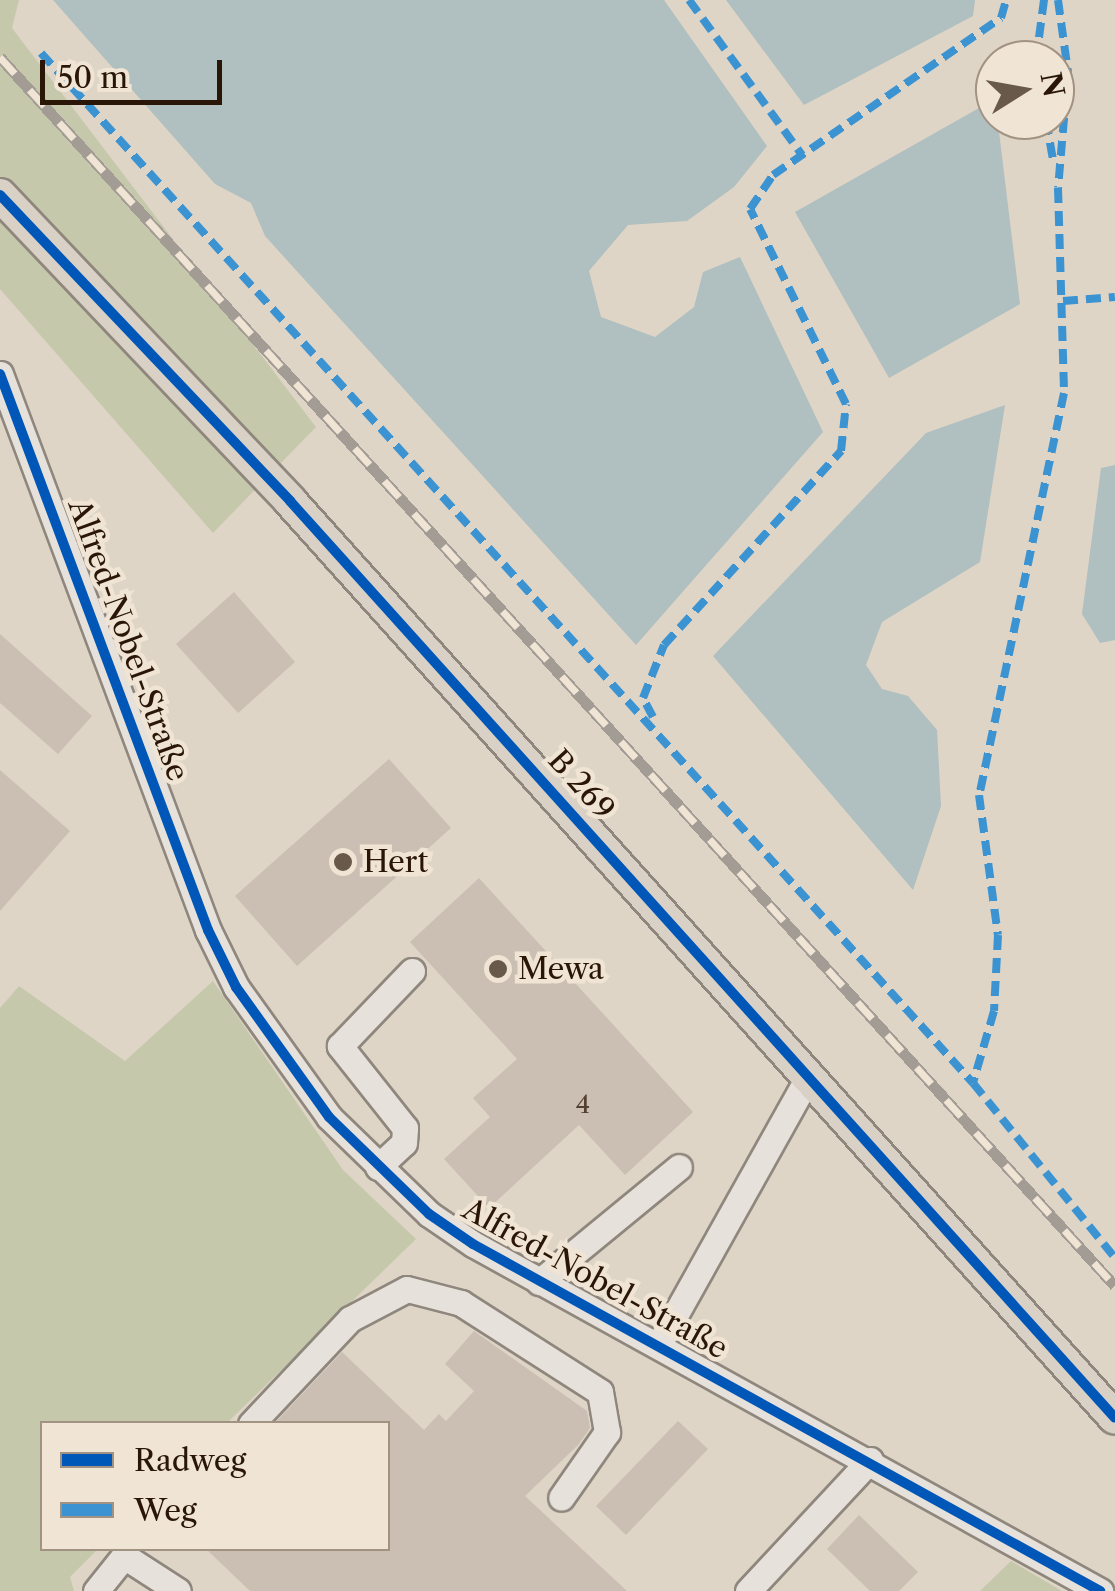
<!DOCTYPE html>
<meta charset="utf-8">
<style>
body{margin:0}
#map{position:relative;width:1115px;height:1591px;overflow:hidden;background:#ded5c7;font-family:"Libre Caslon Text",serif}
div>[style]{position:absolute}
.green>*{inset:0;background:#c6c8ab}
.water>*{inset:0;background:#b0bfbf}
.building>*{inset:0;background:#cbbeb2}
.roads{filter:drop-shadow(2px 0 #8f877d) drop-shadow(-2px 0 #8f877d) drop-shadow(0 2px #8f877d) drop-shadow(0 -2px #8f877d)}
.minor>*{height:25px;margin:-12.5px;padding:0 12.5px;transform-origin:12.5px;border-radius:12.5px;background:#e6e1da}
.major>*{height:32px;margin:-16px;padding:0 16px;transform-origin:16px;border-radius:16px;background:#d9d1c5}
.rail>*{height:11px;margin-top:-5.5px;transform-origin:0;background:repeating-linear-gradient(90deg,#f0e4d4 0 22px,#a29c95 0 44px);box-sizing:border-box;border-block:2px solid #a29c95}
.quiet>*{height:8px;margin-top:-4px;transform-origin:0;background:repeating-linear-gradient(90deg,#3c93d1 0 15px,transparent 0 23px)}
.cycleway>*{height:10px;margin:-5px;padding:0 5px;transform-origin:5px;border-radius:5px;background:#0057b8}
.dots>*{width:28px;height:28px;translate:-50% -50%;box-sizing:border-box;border:5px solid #f0e4d4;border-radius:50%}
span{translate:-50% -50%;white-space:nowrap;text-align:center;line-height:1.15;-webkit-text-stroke:9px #f0e4d4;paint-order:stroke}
.number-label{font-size:25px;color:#524031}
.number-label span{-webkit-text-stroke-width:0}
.street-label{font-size:30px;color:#2a1606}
.poi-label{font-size:30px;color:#2a1606}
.left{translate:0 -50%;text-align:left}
.legend{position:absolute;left:40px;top:1421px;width:350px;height:130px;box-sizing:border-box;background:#f0e4d4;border:2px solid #a19282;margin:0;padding:12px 18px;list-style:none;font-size:30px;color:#2a1606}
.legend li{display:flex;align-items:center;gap:20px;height:50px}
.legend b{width:50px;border:2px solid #a19282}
.north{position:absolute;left:975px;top:40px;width:100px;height:100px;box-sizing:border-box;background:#f0e4d4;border:2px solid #a19282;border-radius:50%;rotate:79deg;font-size:28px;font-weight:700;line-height:40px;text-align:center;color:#2a1606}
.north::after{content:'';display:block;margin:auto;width:35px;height:45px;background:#69594a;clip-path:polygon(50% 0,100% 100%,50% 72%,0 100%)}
.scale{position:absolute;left:40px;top:60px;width:182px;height:45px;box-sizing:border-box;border:5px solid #2a1606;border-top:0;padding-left:12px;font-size:30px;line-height:35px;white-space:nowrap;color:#2a1606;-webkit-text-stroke:8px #f0e4d4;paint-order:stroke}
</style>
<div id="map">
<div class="green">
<i style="clip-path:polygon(0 0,19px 0,12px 28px,316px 427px,213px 533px,0 289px)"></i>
<i style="clip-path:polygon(213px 981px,343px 1170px,416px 1239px,227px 1423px,42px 1424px,42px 1548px,98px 1549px,70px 1577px,74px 1591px,0 1591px,0 1008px,19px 986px,125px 1061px)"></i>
<i style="clip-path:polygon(1011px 1561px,1062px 1591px,980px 1591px)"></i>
</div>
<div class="water">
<i style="clip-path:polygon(53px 0,664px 0,767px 146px,734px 187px,687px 221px,628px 225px,589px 271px,601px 317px,655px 337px,694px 307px,703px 272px,740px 257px,823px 432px,636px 645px,265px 236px,251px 203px,215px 184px)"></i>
<i style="clip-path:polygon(726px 0,975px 0,973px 16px,804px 105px)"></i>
<i style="clip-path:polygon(995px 99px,1020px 304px,889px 378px,795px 212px)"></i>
<i style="clip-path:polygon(1005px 405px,980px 562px,882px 622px,866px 665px,882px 689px,908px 696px,937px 730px,941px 806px,913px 890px,713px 656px,926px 433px)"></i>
<i style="clip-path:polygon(1115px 465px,1115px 640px,1100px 643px,1082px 614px,1101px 468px)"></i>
</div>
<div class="building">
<i style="clip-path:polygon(234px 592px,295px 662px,238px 713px,176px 644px)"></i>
<i style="clip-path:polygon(0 634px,92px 716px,58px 754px,0 703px)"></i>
<i style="clip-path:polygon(389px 759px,451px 828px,297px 966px,235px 896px)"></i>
<i style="clip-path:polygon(0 770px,70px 831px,0 911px)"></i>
<i style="clip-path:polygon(479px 878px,693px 1112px,625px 1175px,579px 1125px,489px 1208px,444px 1159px,490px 1117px,473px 1098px,517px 1059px,410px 942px)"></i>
<i style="clip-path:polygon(474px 1331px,587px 1411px,590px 1428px,578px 1445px,525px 1496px,627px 1591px,250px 1591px,205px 1548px,388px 1548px,388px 1424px,274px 1424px,342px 1352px,424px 1430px,439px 1414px,446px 1421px,474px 1391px,445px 1364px)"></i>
<i style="clip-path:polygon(678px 1421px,708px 1449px,626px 1535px,596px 1506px)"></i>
<i style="clip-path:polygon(859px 1515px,918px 1572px,899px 1591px,870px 1591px,827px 1549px)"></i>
</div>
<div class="roads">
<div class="minor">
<i style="left:0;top:374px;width:594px;rotate:69.49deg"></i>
<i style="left:208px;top:930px;width:64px;rotate:63.8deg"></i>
<i style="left:236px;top:987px;width:160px;rotate:54.4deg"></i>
<i style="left:329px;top:1117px;width:139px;rotate:44.1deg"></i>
<i style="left:429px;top:1214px;width:53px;rotate:34.3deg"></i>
<i style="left:473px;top:1244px;width:717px;rotate:28.96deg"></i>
<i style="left:378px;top:1167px;width:35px;rotate:-43deg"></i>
<i style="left:404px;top:1143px;width:15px;rotate:-86deg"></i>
<i style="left:405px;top:1128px;width:105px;rotate:-128.4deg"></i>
<i style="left:340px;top:1046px;width:104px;rotate:-46.2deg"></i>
<i style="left:539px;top:1282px;width:181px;rotate:-39.4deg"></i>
<i style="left:659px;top:1344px;width:309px;rotate:-60.8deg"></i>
<i style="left:251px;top:1424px;width:144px;rotate:-46.7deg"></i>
<i style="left:350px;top:1319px;width:64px;rotate:-27.8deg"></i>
<i style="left:407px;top:1289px;width:56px;rotate:14.5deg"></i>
<i style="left:461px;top:1303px;width:165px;rotate:32.6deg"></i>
<i style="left:600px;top:1392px;width:41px;rotate:80.1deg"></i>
<i style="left:607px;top:1432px;width:80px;rotate:124.9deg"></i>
<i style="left:96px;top:1591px;width:45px;rotate:-51.3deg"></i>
<i style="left:124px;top:1556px;width:64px;rotate:32.9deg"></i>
<i style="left:748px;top:1591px;width:179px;rotate:-47deg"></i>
</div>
<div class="major">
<i style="left:0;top:195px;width:422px;rotate:46.5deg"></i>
<i style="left:290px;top:501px;width:1233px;rotate:48.02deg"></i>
</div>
</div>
<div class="rail">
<i style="left:0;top:57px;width:1659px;rotate:47.78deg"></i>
</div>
<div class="quiet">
<i style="left:689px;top:0;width:192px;rotate:53.9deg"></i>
<i style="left:1058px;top:0;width:73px;rotate:82.1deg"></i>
<i style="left:1068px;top:72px;width:116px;rotate:94.9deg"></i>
<i style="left:1058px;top:188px;width:205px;rotate:88.3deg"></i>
<i style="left:1064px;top:393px;width:411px;rotate:101.9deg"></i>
<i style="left:979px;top:795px;width:141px;rotate:82.3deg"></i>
<i style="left:998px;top:935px;width:76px;rotate:93deg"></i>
<i style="left:994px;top:1011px;width:75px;rotate:106.3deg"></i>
<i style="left:973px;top:1083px;width:225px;rotate:50.9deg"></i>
<i style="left:41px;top:53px;width:1389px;rotate:47.86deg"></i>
<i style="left:1036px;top:60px;width:61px;rotate:-82.4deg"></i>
<i style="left:1046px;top:120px;width:40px;rotate:80deg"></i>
<i style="left:1063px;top:301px;width:52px;rotate:-4.4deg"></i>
<i style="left:653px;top:717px;width:21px;rotate:-118deg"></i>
<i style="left:643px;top:698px;width:57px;rotate:-68.4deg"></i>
<i style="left:664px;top:645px;width:263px;rotate:-47.6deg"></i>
<i style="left:841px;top:451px;width:47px;rotate:-83.9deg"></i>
<i style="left:846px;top:404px;width:217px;rotate:-116.2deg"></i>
<i style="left:750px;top:209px;width:41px;rotate:-55.9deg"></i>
<i style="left:773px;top:175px;width:277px;rotate:-34.6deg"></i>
<i style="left:1001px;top:18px;width:19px;rotate:-74deg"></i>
</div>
<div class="cycleway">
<i style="left:0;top:195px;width:422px;rotate:46.5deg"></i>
<i style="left:290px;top:501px;width:1233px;rotate:48.02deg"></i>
<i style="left:0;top:374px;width:594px;rotate:69.49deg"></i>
<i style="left:208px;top:930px;width:64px;rotate:63.8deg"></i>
<i style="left:236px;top:987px;width:160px;rotate:54.4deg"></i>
<i style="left:329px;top:1117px;width:139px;rotate:44.1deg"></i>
<i style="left:429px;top:1214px;width:53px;rotate:34.3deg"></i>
<i style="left:473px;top:1244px;width:717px;rotate:28.96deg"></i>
</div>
<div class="dots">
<i style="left:343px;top:862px;background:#69594a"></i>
<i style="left:498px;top:969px;background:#69594a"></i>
</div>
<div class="number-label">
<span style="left:583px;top:1105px">4</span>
</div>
<div class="street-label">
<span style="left:128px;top:640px;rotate:70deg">Alfred-Nobel-Straße</span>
<span style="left:581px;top:785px;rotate:48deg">B 269</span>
<span style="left:595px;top:1279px;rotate:29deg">Alfred-Nobel-Straße</span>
</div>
<div class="poi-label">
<span class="left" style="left:363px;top:862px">Hert</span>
<span class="left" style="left:518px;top:969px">Mewa</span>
</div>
<ul class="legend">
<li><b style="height:12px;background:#0057b8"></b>Radweg</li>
<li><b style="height:12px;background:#3c93d1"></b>Weg</li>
</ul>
<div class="north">N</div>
<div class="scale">50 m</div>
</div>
